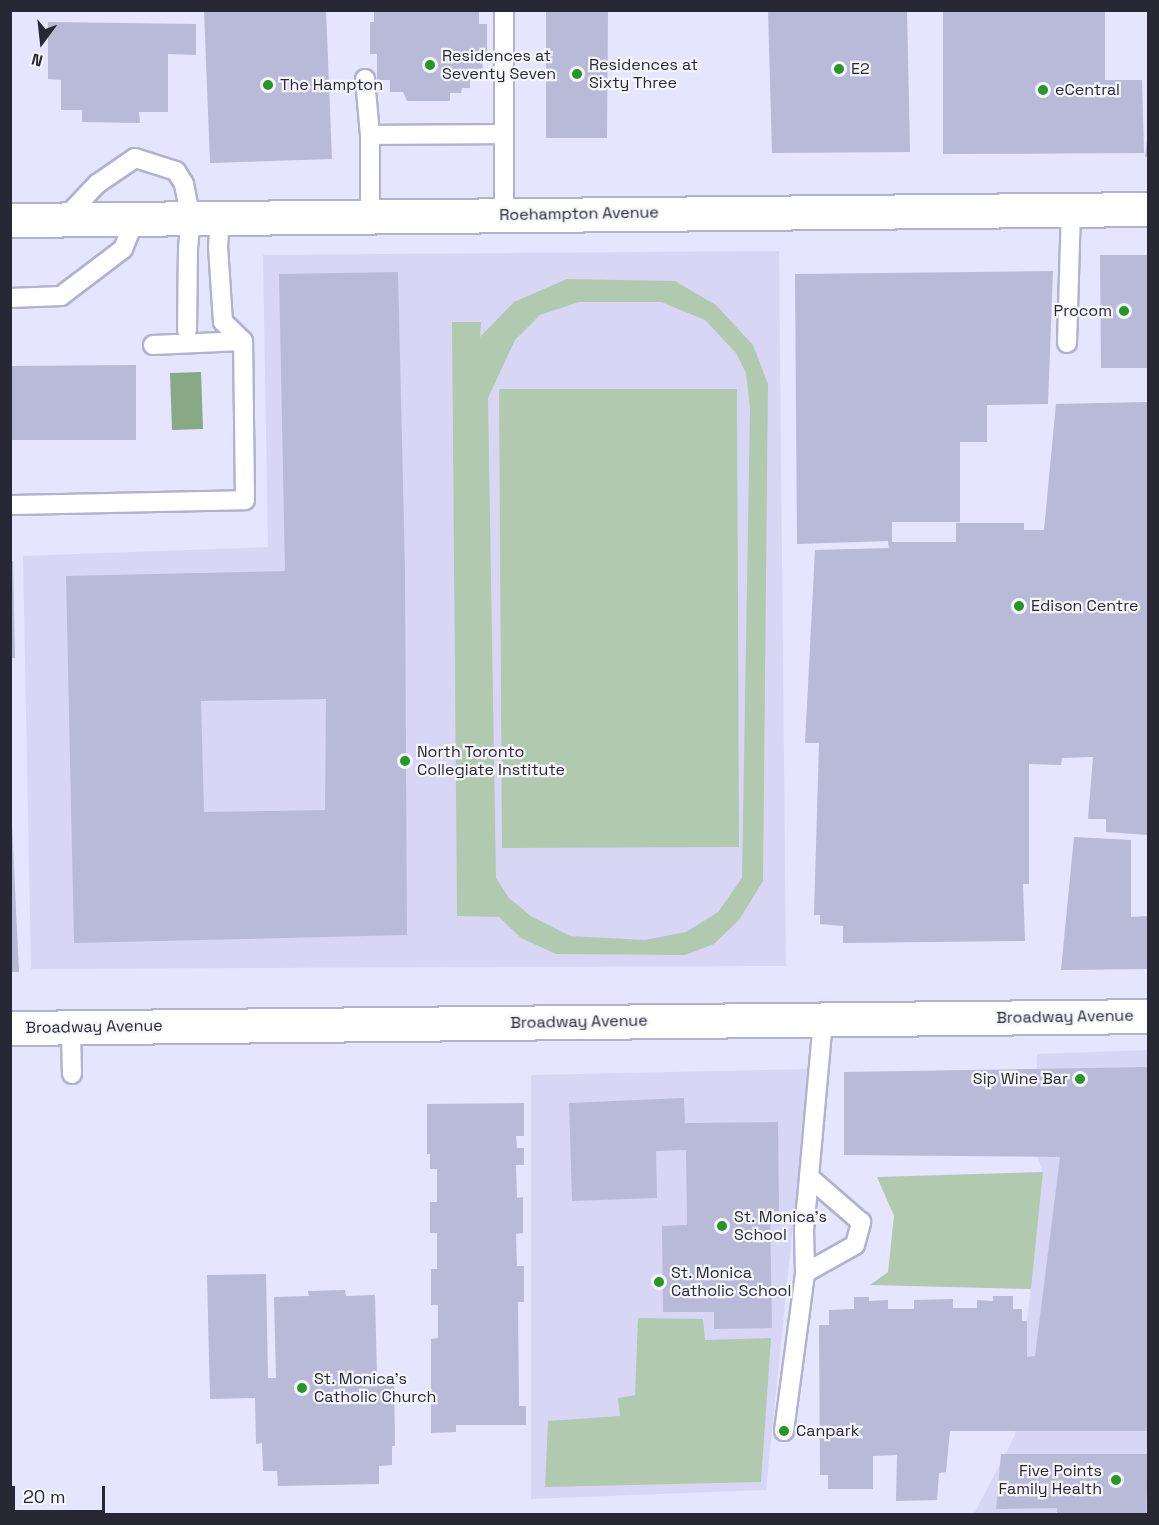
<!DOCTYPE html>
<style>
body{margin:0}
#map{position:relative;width:1159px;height:1525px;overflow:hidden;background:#e5e5ff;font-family:"Space Grotesk",sans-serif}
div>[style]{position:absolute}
.built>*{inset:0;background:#d7d7f5}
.green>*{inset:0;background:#b1c9af}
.water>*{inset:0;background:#87aa84}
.building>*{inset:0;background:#b9b9d8}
.roads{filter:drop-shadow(2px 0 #b2b1d0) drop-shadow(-2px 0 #b2b1d0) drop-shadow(0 2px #b2b1d0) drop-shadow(0 -2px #b2b1d0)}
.service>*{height:18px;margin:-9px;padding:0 9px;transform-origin:9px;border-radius:9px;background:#fff}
.minor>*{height:33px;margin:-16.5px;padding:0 16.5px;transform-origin:16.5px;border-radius:16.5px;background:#fff}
.dots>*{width:16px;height:16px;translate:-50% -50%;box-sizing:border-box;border:3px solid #f5f5fb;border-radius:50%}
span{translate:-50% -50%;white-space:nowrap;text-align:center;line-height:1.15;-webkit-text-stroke:4.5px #f5f5fb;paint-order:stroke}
.poi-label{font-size:16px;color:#282834}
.left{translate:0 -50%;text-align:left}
.right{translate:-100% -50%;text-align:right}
.street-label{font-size:16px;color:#282834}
.frame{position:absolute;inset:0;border:12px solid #282834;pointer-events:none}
.north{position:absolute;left:12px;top:12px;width:60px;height:60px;-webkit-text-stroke:4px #f5f5fb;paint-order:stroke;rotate:195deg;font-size:16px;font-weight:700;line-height:24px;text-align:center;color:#282834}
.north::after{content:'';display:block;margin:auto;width:21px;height:27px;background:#282834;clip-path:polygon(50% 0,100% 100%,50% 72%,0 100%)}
.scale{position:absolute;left:12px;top:1486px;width:93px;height:27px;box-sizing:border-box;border:3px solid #282834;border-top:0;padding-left:8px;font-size:18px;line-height:21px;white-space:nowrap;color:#282834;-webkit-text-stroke:4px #f5f5fb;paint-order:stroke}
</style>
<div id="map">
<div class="built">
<i style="clip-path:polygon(779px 251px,786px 966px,31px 969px,23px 556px,268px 547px,263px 255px)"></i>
<i style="clip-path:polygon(1148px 1050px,1148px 1514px,974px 1514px,1015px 1435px,1043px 1172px,1035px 1150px,1037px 1054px)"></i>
<i style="clip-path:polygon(809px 1069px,766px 1490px,531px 1499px,531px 1075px)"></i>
</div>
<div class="green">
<i style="clip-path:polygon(evenodd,567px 279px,675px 281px,716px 305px,753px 345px,768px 384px,763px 881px,739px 920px,714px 944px,685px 955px,556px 954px,521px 938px,499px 917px,457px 916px,452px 322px,481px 322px,480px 337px,514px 302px,567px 279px,579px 302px,661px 302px,705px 320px,736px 353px,746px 373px,750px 409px,742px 878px,718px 912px,686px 932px,645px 940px,570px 936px,531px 916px,509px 898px,496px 878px,488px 398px,515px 340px,540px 315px,579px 302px)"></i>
<i style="clip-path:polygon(499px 389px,737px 389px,739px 847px,502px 848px)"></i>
<i style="clip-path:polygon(1043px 1172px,1031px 1289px,870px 1285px,888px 1272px,894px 1216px,877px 1177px)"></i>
<i style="clip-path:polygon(638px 1318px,703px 1319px,705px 1340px,771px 1338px,761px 1482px,545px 1487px,548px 1421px,620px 1416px,618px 1398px,635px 1395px)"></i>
</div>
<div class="water">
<i style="clip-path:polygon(201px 372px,203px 429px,172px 430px,170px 373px)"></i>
</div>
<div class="building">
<i style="clip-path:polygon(204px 10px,326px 10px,332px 159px,210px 163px)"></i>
<i style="clip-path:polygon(374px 10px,479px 10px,479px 24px,487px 24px,487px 54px,482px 54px,483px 75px,470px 75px,470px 88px,462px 88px,461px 93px,450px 93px,450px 101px,407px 101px,403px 92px,390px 92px,390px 80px,377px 80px,377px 54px,370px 54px,370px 22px,374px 22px)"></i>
<i style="clip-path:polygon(546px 10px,608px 10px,607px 138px,546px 138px)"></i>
<i style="clip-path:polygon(768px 10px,907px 10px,910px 152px,772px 153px)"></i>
<i style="clip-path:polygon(943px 10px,1105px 10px,1105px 80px,1142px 80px,1144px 153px,943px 154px)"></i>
<i style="clip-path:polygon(48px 22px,196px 24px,196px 55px,168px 54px,168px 112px,139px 112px,140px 123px,82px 122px,82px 110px,61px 110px,61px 80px,48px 79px)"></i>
<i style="clip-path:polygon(1147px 140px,1148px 157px,1145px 157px)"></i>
<i style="clip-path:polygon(1100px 255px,1148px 255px,1148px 368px,1101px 368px)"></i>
<i style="clip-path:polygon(1053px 271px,1048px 404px,987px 405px,987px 442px,960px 442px,960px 522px,892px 522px,892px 542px,956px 542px,956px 523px,1024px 523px,1024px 530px,1044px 530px,1056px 404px,1148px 402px,1148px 835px,1106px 832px,1106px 819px,1088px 819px,1093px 757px,1062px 758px,1061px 765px,1029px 764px,1029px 884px,1023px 884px,1025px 941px,843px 943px,843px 926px,820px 924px,820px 915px,814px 915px,819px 743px,805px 743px,815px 550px,889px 548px,888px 541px,797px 544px,795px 274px)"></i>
<i style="clip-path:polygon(evenodd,398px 272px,405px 569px,407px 935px,74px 943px,66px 576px,285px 571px,279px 274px,398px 272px,326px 699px,325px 810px,204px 812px,201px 701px,326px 699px)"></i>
<i style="clip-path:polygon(136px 365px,136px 440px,10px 440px,10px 366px)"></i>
<i style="clip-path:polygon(10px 561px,13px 561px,15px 658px,10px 658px)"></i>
<i style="clip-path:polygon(10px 783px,19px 972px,10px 972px)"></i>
<i style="clip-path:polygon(1074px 837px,1131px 840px,1131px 917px,1148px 916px,1148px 969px,1061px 970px)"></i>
<i style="clip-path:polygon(1148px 1067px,1148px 1431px,950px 1431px,946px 1472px,939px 1473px,937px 1500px,896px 1501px,897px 1455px,873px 1456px,873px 1489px,828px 1489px,828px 1475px,820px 1475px,819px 1325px,829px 1325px,829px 1310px,854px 1309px,854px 1297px,869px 1297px,869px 1301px,888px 1300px,888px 1309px,914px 1309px,914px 1300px,953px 1299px,953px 1308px,977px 1308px,977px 1300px,993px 1301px,993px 1296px,1013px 1296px,1013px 1309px,1022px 1309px,1022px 1321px,1027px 1321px,1027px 1357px,1035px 1356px,1060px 1157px,844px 1155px,844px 1072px)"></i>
<i style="clip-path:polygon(684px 1098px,685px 1123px,778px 1122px,779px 1211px,770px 1211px,772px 1328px,714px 1329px,714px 1312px,663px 1312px,662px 1226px,687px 1225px,686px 1150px,656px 1151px,657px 1198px,572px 1201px,569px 1103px)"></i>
<i style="clip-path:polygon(524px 1103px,524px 1136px,516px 1136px,517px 1148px,524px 1148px,524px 1165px,516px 1165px,517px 1198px,523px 1197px,523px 1233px,516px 1234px,517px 1266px,524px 1266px,524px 1302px,518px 1302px,519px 1406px,526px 1406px,526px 1425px,456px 1425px,456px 1432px,431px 1433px,431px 1339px,438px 1338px,438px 1305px,431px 1305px,431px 1269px,437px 1269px,437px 1233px,430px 1233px,430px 1202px,437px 1202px,437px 1169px,430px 1169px,430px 1154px,427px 1154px,427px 1104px)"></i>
<i style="clip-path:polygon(266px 1274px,268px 1378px,276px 1378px,274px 1297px,309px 1296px,308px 1291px,345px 1290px,346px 1296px,375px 1295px,377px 1376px,394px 1376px,395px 1446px,392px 1446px,392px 1465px,379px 1466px,379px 1484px,278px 1486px,277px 1471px,263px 1471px,262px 1443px,256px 1444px,255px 1398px,210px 1399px,207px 1275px)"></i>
<i style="clip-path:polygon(1001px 1454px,1148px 1454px,1146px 1514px,1057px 1514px,1057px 1508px,996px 1509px)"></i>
</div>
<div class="roads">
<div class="service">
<i style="left:365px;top:79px;width:56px;rotate:84.9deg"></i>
<i style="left:504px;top:215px;width:205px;rotate:-90deg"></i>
<i style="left:370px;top:217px;width:82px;rotate:-90deg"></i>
<i style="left:370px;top:135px;width:134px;rotate:-0.4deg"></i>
<i style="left:64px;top:219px;width:48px;rotate:-46.7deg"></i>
<i style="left:97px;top:184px;width:46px;rotate:-34.4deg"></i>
<i style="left:135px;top:158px;width:43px;rotate:17.6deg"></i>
<i style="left:176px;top:171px;width:15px;rotate:58deg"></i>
<i style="left:184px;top:184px;width:36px;rotate:79deg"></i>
<i style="left:191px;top:219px;width:29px;rotate:96deg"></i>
<i style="left:188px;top:248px;width:82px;rotate:90.7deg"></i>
<i style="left:10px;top:298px;width:51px;rotate:-2.2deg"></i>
<i style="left:61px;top:296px;width:78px;rotate:-37.2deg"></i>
<i style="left:123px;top:249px;width:32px;rotate:-68deg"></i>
<i style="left:1067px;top:343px;width:133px;rotate:-88.3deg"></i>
<i style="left:153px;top:345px;width:90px;rotate:-2.5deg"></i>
<i style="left:10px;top:505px;width:235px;rotate:-1.2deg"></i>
<i style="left:245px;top:500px;width:159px;rotate:-90.7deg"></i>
<i style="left:243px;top:341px;width:28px;rotate:-136deg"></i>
<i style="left:223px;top:322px;width:75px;rotate:-93.8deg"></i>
<i style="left:218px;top:247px;width:28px;rotate:-86deg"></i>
<i style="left:71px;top:1028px;width:46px;rotate:88.8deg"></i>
<i style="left:805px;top:1273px;width:43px;rotate:-91.3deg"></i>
<i style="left:804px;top:1230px;width:53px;rotate:-84.6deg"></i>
<i style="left:784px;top:1431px;width:159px;rotate:-82.4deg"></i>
<i style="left:805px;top:1273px;width:57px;rotate:-29.2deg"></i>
<i style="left:855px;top:1245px;width:24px;rotate:-75deg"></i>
<i style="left:861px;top:1222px;width:69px;rotate:-139.1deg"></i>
<i style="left:809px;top:1177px;width:158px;rotate:-84.9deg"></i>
</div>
<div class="minor">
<i style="left:10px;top:220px;width:1138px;rotate:-0.55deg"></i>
<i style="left:10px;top:1028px;width:1138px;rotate:-0.6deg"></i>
</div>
</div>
<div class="dots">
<i style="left:430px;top:65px;background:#259725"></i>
<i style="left:839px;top:69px;background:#259725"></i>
<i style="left:577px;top:74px;background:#259725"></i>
<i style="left:268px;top:85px;background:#259725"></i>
<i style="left:1043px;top:90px;background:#259725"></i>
<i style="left:1124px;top:311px;background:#259725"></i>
<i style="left:1019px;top:606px;background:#259725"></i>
<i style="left:405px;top:761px;background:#259725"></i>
<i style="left:1080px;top:1079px;background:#259725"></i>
<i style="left:722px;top:1226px;background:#259725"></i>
<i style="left:659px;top:1282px;background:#259725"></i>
<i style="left:302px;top:1388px;background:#259725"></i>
<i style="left:784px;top:1431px;background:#259725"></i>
<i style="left:1116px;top:1480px;background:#259725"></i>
</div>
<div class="poi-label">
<span class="left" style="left:442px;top:65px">Residences at<br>Seventy Seven</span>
<span class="left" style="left:589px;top:74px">Residences at<br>Sixty Three</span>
<span class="left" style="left:851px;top:69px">E2</span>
<span class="left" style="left:280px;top:85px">The Hampton</span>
<span class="left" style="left:1055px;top:90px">eCentral</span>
<span class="right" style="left:1112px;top:311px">Procom</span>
<span class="left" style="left:1031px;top:606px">Edison Centre</span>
<span class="left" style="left:417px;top:761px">North Toronto<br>Collegiate Institute</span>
<span class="right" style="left:1068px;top:1079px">Sip Wine Bar</span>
<span class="left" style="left:734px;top:1226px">St. Monica's<br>School</span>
<span class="left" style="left:671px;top:1282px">St. Monica<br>Catholic School</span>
<span class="left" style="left:314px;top:1388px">St. Monica's<br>Catholic Church</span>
<span class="left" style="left:796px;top:1431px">Canpark</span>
<span class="right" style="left:1102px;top:1480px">Five Points<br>Family Health</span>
</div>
<div class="street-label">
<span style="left:579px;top:214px;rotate:-1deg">Roehampton Avenue</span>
<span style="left:1065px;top:1017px;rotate:-1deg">Broadway Avenue</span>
<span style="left:579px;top:1022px;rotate:-1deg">Broadway Avenue</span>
<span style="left:94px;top:1027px;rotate:-1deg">Broadway Avenue</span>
</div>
<div class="frame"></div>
<div class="north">N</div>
<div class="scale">20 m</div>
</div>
